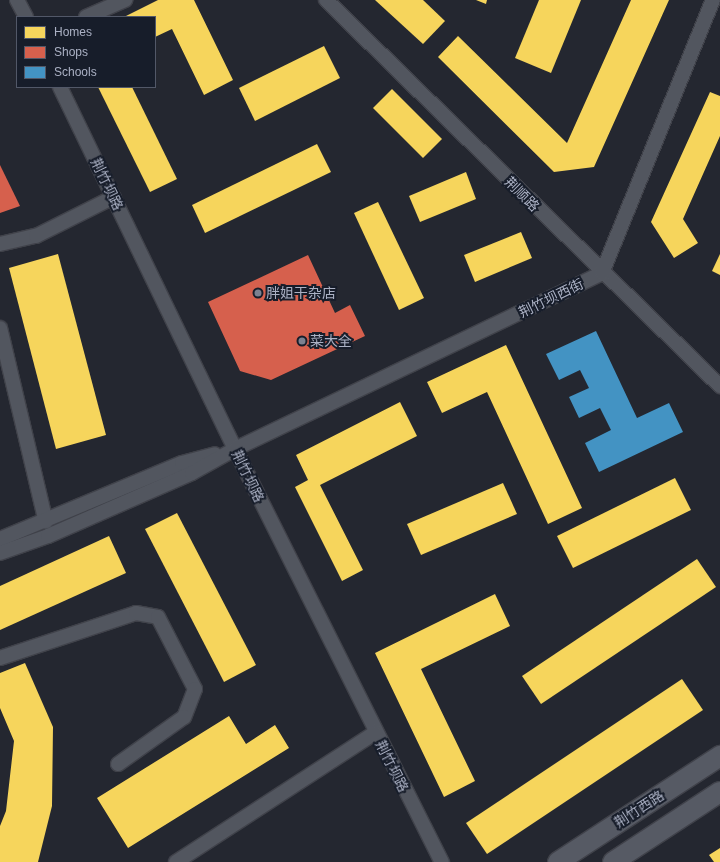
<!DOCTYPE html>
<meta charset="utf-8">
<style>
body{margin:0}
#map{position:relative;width:720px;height:862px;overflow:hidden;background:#242730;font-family:Arial,"Noto Sans SC",sans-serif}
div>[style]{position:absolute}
.homes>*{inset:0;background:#f6d55c}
.shops>*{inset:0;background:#d6604d}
.schools>*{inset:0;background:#4393c3}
.roads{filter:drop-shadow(1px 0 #40424a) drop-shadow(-1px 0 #40424a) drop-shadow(0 1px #40424a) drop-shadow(0 -1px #40424a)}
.minor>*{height:14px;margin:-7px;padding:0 7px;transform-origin:7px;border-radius:7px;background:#52565f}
.secondary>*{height:20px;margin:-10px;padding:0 10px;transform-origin:10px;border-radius:10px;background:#565a64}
.dots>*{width:11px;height:11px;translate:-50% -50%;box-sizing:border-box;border:2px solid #171d2a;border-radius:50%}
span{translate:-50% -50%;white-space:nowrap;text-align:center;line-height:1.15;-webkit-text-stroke:4px #171d2a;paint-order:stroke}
.street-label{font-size:14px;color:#abb1c4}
.poi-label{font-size:14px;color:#abb1c4}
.left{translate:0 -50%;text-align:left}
.legend{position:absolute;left:16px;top:16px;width:140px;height:72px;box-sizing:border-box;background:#171d2a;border:1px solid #525868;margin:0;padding:5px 7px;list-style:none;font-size:12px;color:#abb1c4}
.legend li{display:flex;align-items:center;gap:8px;height:20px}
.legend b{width:20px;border:1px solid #525868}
</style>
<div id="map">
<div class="homes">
<i style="clip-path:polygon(158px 0,194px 0,233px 80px,204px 95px,172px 29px,155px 37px,155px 17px,124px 17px)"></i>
<i style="clip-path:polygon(375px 0,423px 0,445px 21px,423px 44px)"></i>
<i style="clip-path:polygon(476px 0,487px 0,486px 4px)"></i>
<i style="clip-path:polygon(539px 0,581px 0,551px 73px,515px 58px)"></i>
<i style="clip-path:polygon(631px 0,669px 0,594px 167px,554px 172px,438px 57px,458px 36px,567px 143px)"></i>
<i style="clip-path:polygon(324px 46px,340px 78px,255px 121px,239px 88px)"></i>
<i style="clip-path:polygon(98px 87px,132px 87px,177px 179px,150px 192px)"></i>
<i style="clip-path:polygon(392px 89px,442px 139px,423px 158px,373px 108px)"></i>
<i style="clip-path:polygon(710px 92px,720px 96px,720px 136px,683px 219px,698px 243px,674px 258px,651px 222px)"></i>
<i style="clip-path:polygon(317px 144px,331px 172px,205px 233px,192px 205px)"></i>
<i style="clip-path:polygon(466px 172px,476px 199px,420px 222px,409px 196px)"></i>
<i style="clip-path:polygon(378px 202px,424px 298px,399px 310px,354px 213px)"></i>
<i style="clip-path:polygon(521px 232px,532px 258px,475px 282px,464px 255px)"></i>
<i style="clip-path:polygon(58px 254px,106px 435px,56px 449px,9px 268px)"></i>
<i style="clip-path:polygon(720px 254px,720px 275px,712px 271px)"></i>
<i style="clip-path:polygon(506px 345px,582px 508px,548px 524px,487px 392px,442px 413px,427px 382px)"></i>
<i style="clip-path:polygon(400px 402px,417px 436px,320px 485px,363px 570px,342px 581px,295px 487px,308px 480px,296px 455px)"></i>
<i style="clip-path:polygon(675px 478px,691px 510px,573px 568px,557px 536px)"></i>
<i style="clip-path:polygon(503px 483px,517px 514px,421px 555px,407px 524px)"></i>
<i style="clip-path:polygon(177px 513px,256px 665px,224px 682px,145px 529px)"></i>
<i style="clip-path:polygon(109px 536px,126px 573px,0 630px,0 586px)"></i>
<i style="clip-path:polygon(697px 559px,716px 587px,541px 704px,522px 676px)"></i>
<i style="clip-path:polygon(495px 594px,510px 626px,421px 669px,475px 781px,444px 797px,375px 653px)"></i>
<i style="clip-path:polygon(25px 663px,53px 727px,52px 806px,38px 862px,0 862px,0 826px,6px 811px,14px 741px,0 708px,0 673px)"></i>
<i style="clip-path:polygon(682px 679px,703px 710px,487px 854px,466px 823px)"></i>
<i style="clip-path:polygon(229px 716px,246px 744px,275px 725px,289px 748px,128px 848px,97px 798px)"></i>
<i style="clip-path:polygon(720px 848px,720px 862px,714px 862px,709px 855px)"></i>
</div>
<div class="shops">
<i style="clip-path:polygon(0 165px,20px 206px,0 213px)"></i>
<i style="clip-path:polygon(308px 255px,335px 313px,350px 305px,365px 336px,271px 380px,240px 371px,208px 302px)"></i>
</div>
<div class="schools">
<i style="clip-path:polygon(596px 331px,637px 418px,669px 403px,683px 432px,599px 472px,585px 443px,611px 430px,600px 408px,579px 418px,569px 397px,589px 388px,580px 370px,559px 380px,546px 354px)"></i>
</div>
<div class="roads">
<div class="minor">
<i style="left:17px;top:0;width:19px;rotate:62deg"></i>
<i style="left:326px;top:0;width:552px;rotate:44.41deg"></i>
<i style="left:86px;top:17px;width:43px;rotate:-23.6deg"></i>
<i style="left:60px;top:87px;width:402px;rotate:64.2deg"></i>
<i style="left:235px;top:449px;width:462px;rotate:63.4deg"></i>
<i style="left:0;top:244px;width:37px;rotate:-13deg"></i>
<i style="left:36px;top:236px;width:87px;rotate:-26.6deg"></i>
<i style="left:0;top:328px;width:199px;rotate:76.7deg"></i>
<i style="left:0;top:539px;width:197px;rotate:-22.7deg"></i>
<i style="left:182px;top:463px;width:34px;rotate:-15deg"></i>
<i style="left:0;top:553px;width:51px;rotate:-19.5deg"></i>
<i style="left:48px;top:536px;width:157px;rotate:-23.6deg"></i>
<i style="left:192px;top:473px;width:49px;rotate:-29.2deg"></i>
<i style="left:235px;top:449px;width:407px;rotate:-25.6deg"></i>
<i style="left:602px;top:273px;width:295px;rotate:-67.9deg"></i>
<i style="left:0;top:658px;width:143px;rotate:-18.3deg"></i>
<i style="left:136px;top:613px;width:22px;rotate:10deg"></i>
<i style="left:158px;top:617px;width:81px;rotate:62.8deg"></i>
<i style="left:195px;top:689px;width:30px;rotate:111deg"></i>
<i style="left:184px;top:717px;width:81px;rotate:144.5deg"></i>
<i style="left:176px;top:862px;width:237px;rotate:-33deg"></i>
</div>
<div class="secondary">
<i style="left:558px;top:862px;width:194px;rotate:-33.2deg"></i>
<i style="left:613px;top:862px;width:128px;rotate:-33.2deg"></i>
</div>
</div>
<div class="dots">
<i style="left:258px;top:293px;background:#7c8190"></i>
<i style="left:302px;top:341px;background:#7c8190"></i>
</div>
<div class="street-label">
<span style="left:107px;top:184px;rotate:64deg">荆竹坝路</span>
<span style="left:522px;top:194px;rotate:45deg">荆顺路</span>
<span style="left:551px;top:298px;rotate:-26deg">荆竹坝西街</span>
<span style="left:248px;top:476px;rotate:64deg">荆竹坝路</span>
<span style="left:392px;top:766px;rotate:63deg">荆竹坝路</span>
<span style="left:639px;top:809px;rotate:-33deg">荆竹西路</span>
</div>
<div class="poi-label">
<span class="left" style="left:266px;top:293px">胖姐干杂店</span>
<span class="left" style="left:310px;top:341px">菜大全</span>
</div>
<ul class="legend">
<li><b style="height:11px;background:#f6d55c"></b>Homes</li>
<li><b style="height:11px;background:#d6604d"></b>Shops</li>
<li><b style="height:11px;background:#4393c3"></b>Schools</li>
</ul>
</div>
